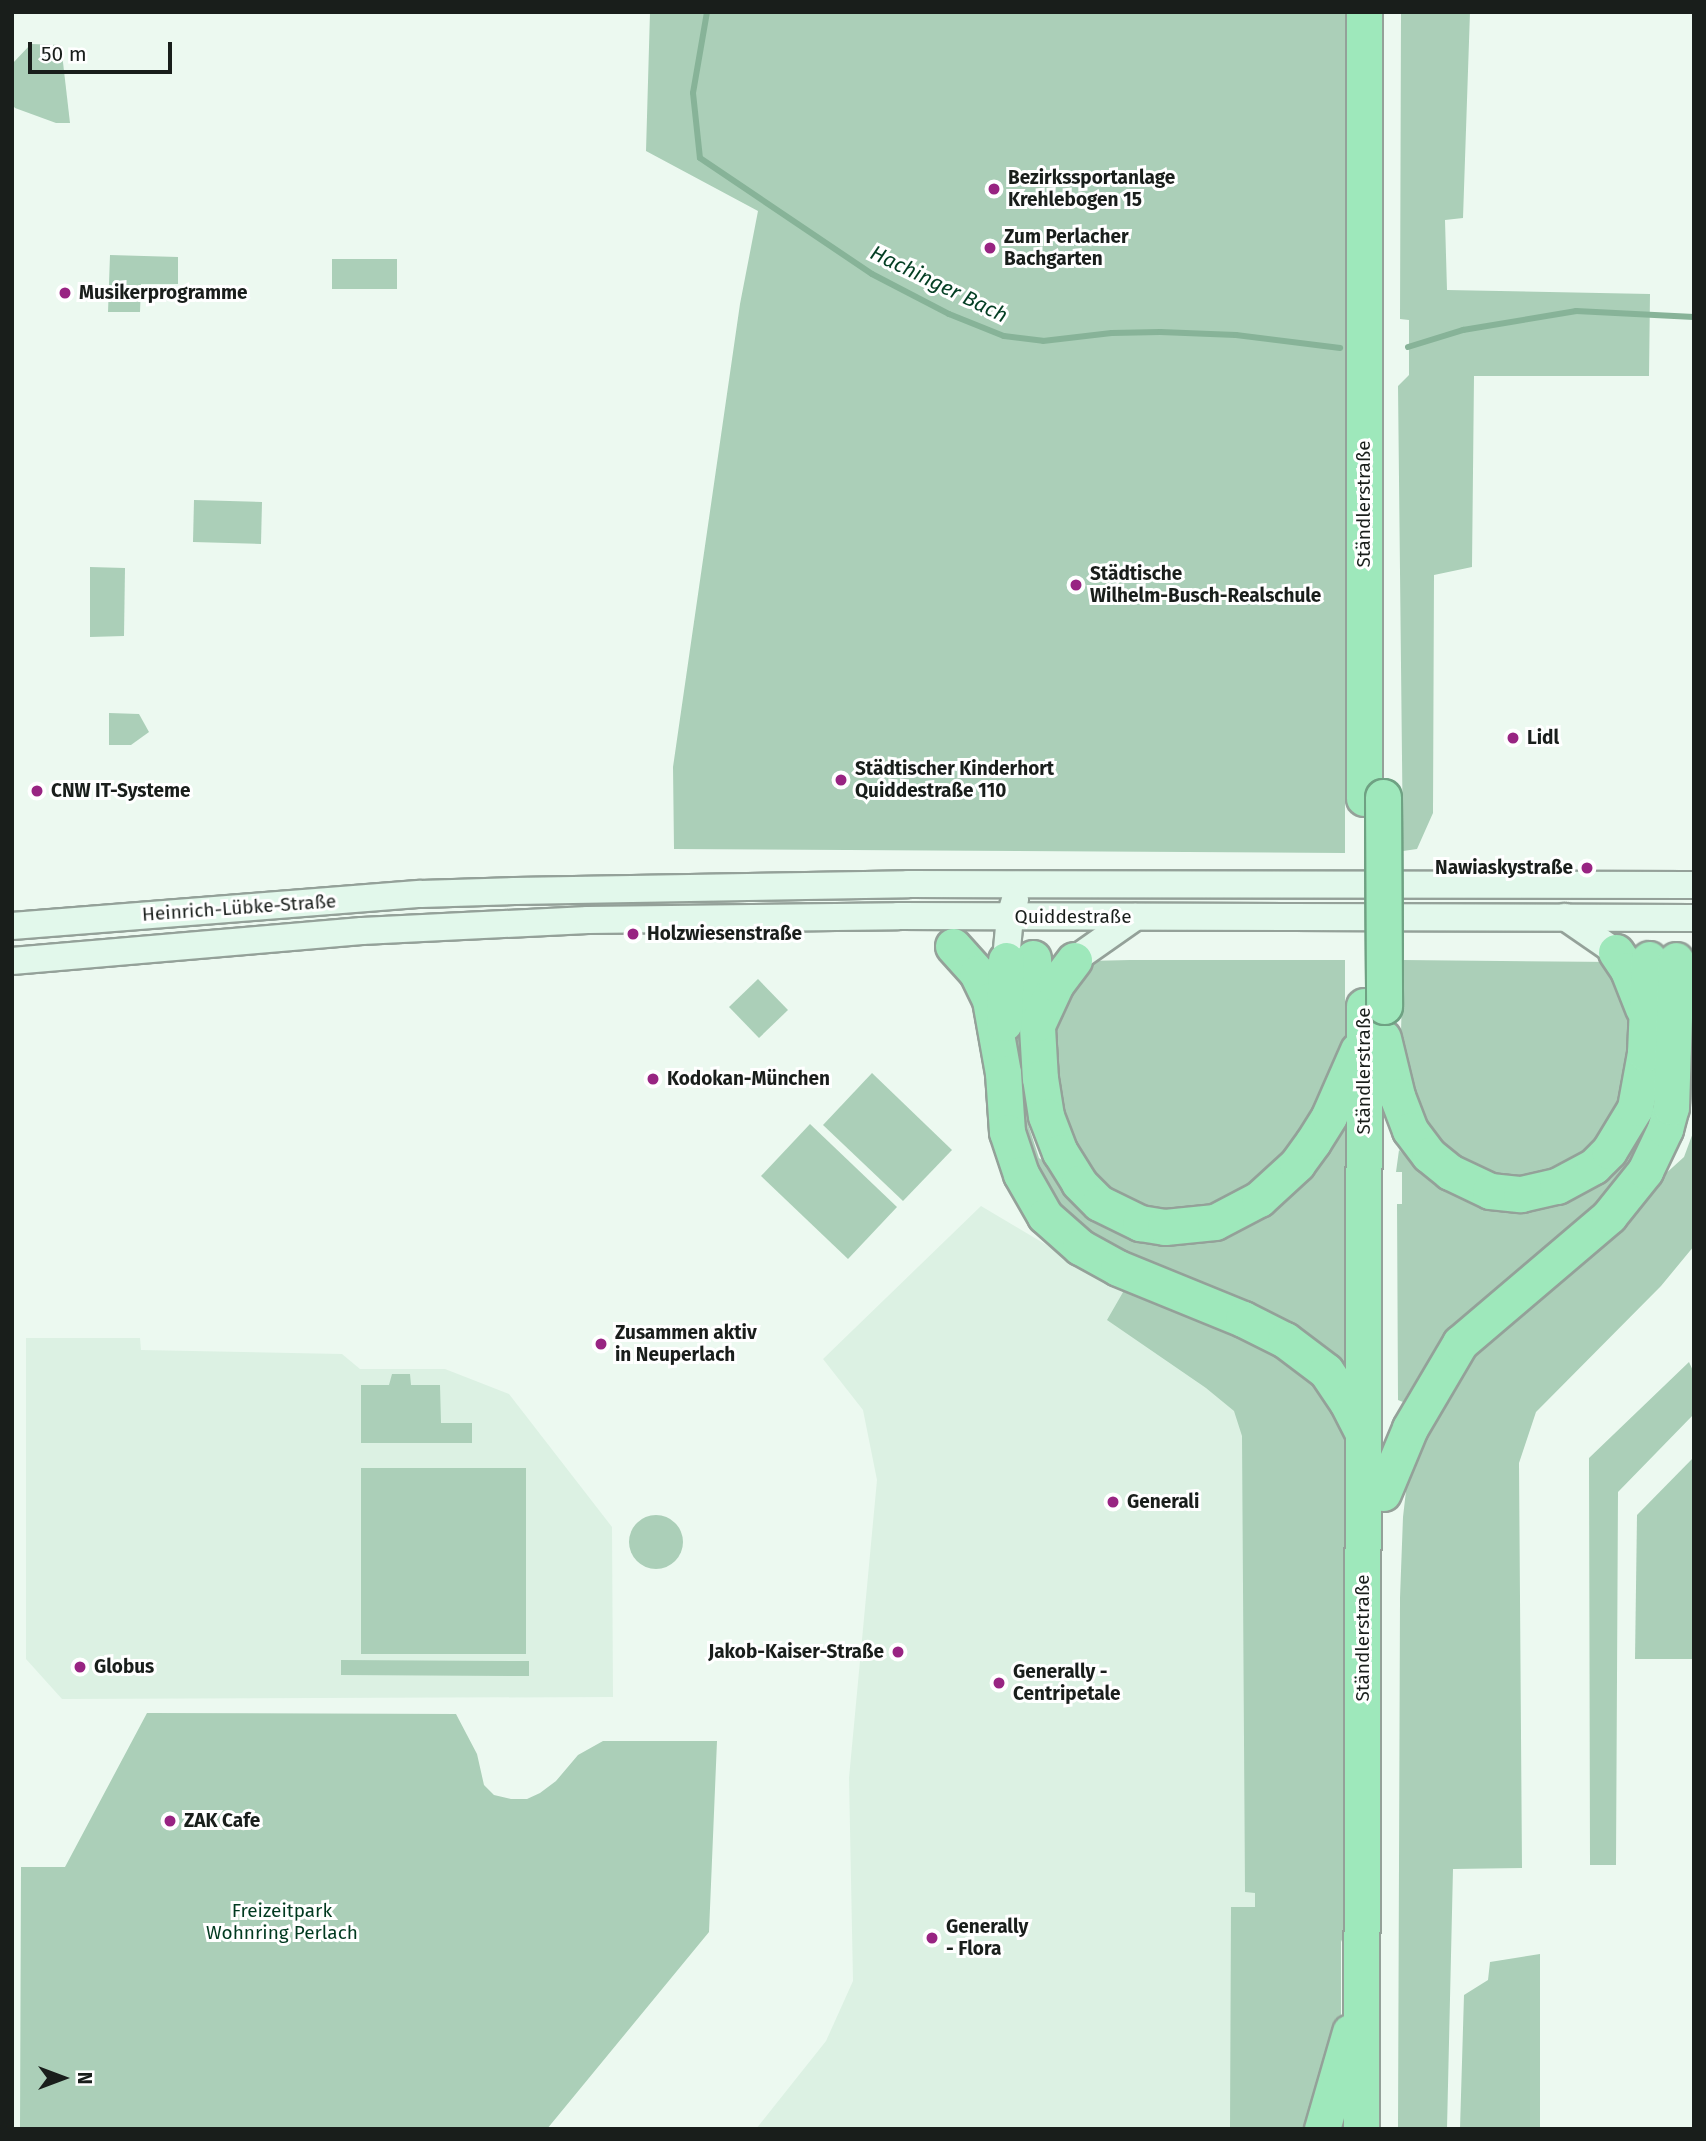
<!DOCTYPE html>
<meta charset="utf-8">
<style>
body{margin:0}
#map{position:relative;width:1706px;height:2141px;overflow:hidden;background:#ecf9f0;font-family:"Fira Sans",sans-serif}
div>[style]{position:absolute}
.built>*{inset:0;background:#dcf1e3}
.green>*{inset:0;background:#abcfb8}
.round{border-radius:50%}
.stream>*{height:6px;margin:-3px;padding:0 3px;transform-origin:3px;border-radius:3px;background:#87b398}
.roads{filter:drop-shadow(2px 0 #94a199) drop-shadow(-2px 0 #94a199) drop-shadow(0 2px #94a199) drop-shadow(0 -2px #94a199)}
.secondary>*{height:26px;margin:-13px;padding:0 13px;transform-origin:13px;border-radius:13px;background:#e2f8eb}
.highway>*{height:35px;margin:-17.5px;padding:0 17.5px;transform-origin:17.5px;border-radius:17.5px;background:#9ee8bb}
.bridges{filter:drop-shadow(2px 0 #6fa183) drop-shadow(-2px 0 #6fa183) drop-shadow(0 2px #6fa183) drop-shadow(0 -2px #6fa183)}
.highway-bridge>*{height:35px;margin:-17.5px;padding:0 17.5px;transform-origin:17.5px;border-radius:17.5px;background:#9ee8bb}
.dots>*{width:19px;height:19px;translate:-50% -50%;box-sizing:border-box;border:4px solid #fff;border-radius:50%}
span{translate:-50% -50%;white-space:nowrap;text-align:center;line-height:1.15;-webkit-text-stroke:6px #fff;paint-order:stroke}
.poi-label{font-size:19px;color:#191e1b;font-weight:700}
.left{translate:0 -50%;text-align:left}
.right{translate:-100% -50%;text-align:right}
.street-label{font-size:19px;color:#191e1b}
.park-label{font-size:19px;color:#00391f}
.water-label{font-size:21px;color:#033e23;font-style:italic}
.frame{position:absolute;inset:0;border:14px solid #191e1b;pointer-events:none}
.north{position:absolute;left:28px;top:2043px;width:70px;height:70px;-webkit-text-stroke:5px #fff;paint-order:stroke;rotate:90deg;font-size:19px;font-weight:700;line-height:28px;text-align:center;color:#191e1b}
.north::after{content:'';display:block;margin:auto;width:24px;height:32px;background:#191e1b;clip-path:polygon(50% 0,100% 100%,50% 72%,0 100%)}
.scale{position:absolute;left:28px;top:42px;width:144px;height:32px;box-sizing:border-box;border:4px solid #191e1b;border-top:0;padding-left:9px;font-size:21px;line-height:24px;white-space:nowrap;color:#191e1b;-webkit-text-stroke:5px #fff;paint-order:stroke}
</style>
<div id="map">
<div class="built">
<i style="clip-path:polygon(981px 1206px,1060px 1253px,1126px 1287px,1302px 1361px,1286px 2129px,756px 2129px,826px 2041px,853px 1981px,849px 1778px,877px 1480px,863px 1410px,823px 1359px)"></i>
<i style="clip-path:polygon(26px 1338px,140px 1338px,141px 1350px,342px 1354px,360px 1369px,445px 1369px,509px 1394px,612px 1527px,613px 1697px,62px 1699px,26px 1659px)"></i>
</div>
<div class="green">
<i style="clip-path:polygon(650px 12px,1352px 12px,1351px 798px,1345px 798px,1345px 853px,674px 849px,673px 767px,740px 304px,758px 211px,646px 151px)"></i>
<i style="clip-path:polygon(1401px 12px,1470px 12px,1463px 218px,1445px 220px,1447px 290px,1650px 294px,1649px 376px,1474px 376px,1472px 567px,1434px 575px,1433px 813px,1417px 849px,1403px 851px,1398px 386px,1409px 375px,1409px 320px,1400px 319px)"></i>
<i style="clip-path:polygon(31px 44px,61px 45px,70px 123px,56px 123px,15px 108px,12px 104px,12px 64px)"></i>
<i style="clip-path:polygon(110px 255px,178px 257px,178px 284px,141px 284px,140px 312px,108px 312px)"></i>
<i style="clip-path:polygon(332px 259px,397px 259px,397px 289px,332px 289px)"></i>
<i style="clip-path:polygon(194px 500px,262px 502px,261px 544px,193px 542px)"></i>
<i style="clip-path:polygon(90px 567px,125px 568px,124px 636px,90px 637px)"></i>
<i style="clip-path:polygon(109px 713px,139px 714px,149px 732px,131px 745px,109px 745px)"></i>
<i style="clip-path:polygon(1021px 958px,1022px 1067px,1028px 1124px,1039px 1158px,1159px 1239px,1324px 1156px,1339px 1139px,1349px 1119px,1348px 1370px,1337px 1357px,1312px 1339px,1107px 1249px,1044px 1194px,1014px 1097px,1012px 959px)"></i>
<i style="clip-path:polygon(1130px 960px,1345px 960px,1345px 1006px,1351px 1006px,1349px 1032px,1326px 1109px,1248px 1191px,1191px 1214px,1133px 1206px,1091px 1176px,1065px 1125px,1057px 1071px,1056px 1017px,1087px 961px)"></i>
<i style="clip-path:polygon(1403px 960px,1616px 962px,1633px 1021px,1615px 1123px,1565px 1170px,1501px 1182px,1435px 1152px,1400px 1068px)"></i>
<i style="clip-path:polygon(758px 979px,788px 1010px,759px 1038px,729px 1007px)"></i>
<i style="clip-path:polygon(872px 1073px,952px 1150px,903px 1201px,823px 1125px)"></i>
<i style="clip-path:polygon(1662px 1076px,1647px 1138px,1616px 1191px,1443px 1344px,1424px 1367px,1403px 1402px,1398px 1400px,1397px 1204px,1402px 1204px,1402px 1172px,1396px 1172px,1399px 1150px,1415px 1164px,1544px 1203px)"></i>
<i style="clip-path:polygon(810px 1124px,897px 1207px,848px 1259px,761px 1176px)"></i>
<i style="clip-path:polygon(1694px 1130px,1694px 1246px,1661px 1286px,1536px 1412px,1519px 1463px,1522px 1868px,1453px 1869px,1447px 2129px,1398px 2129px,1400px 1598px,1403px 1517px,1407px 1482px,1427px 1417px,1461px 1368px,1595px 1254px,1640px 1208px,1663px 1176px,1684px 1157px)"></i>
<i style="clip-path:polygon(1126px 1287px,1302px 1361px,1352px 1440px,1352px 1916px,1341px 1942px,1341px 2017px,1336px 2047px,1312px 2129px,1230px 2129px,1231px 1907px,1255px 1907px,1255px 1893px,1245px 1892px,1242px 1436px,1234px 1411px,1206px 1388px,1107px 1320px)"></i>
<i style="clip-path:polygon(1689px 1362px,1694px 1373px,1694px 1414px,1618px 1492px,1616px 1865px,1590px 1865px,1589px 1458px)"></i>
<i style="clip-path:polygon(392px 1374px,410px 1374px,411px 1385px,440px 1385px,441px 1423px,472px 1423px,472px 1443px,361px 1443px,361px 1385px,389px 1385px)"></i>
<i style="clip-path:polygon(1694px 1457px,1694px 1659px,1635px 1659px,1637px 1515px)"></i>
<i style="clip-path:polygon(361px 1468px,526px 1468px,526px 1654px,361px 1654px)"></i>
<i class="round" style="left:629px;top:1515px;width:54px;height:54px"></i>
<i style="clip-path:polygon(341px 1660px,529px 1661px,529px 1676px,341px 1675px)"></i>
<i style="clip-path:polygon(147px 1713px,456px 1714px,477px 1754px,484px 1785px,494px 1795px,511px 1799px,527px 1799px,540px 1793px,556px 1781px,578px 1755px,603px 1741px,717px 1741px,709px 1932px,547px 2129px,20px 2129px,21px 1867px,65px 1867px)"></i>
<i style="clip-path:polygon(1540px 1954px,1540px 2129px,1460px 2129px,1464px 1995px,1488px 1980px,1490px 1962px)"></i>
</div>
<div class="stream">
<i style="left:707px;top:12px;width:82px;rotate:99.8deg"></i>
<i style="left:693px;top:93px;width:65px;rotate:83.9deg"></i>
<i style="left:700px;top:158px;width:207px;rotate:34deg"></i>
<i style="left:872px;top:274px;width:87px;rotate:27.5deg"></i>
<i style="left:949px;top:314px;width:59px;rotate:21.8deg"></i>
<i style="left:1004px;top:336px;width:39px;rotate:7deg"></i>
<i style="left:1043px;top:341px;width:69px;rotate:-6.6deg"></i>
<i style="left:1112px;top:333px;width:48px;rotate:-1.2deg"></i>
<i style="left:1160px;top:332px;width:76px;rotate:2.3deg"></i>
<i style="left:1236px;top:335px;width:105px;rotate:7.1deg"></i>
<i style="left:1408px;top:347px;width:58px;rotate:-17.2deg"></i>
<i style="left:1463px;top:330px;width:115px;rotate:-9.5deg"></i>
<i style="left:1576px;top:311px;width:118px;rotate:2.9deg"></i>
</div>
<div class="roads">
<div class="secondary">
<i style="left:1565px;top:917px;width:62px;rotate:34.5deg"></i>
<i style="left:12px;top:926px;width:410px;rotate:-4.5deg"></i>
<i style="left:421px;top:894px;width:94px;rotate:-1.8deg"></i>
<i style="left:515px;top:891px;width:393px;rotate:-1deg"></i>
<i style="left:908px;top:884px;width:786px;rotate:0.07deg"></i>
<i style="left:1006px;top:960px;width:44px;rotate:-84.8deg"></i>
<i style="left:1010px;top:916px;width:17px;rotate:-73deg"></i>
<i style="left:1074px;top:960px;width:75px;rotate:-35.2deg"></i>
<i style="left:12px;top:961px;width:351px;rotate:-4.9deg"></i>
<i style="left:362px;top:931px;width:226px;rotate:-2.8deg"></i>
<i style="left:588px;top:920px;width:310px;rotate:-0.7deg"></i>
<i style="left:898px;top:916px;width:796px;rotate:0.14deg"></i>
</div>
<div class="highway">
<i style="left:1364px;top:798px;width:786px;rotate:-90deg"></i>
<i style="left:953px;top:946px;width:36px;rotate:48deg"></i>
<i style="left:977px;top:973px;width:30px;rotate:64deg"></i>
<i style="left:990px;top:1000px;width:74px;rotate:79.9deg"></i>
<i style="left:1003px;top:1073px;width:59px;rotate:86.1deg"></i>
<i style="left:1007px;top:1132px;width:44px;rotate:71.6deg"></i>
<i style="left:1021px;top:1174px;width:48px;rotate:60.3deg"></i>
<i style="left:1045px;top:1216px;width:47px;rotate:41.5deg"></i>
<i style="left:1080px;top:1247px;width:43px;rotate:28.9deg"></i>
<i style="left:1118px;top:1268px;width:135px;rotate:22.2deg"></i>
<i style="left:1243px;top:1319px;width:47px;rotate:26.6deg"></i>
<i style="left:1285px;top:1340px;width:51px;rotate:37.1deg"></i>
<i style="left:1326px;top:1371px;width:37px;rotate:56deg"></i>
<i style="left:1347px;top:1402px;width:31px;rotate:63deg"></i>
<i style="left:1616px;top:952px;width:22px;rotate:56deg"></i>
<i style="left:1628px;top:970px;width:41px;rotate:68.5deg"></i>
<i style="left:1033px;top:958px;width:120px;rotate:86.7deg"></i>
<i style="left:1040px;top:1078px;width:38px;rotate:81deg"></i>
<i style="left:1046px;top:1116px;width:39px;rotate:69deg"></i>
<i style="left:1060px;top:1152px;width:36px;rotate:58deg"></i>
<i style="left:1079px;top:1183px;width:28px;rotate:45deg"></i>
<i style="left:1099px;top:1203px;width:46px;rotate:26deg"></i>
<i style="left:1140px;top:1223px;width:25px;rotate:9deg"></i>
<i style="left:1165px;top:1227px;width:50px;rotate:-5.7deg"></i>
<i style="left:1215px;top:1222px;width:50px;rotate:-27.6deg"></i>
<i style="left:1259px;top:1199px;width:52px;rotate:-42.6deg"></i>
<i style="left:1297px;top:1164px;width:27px;rotate:-54deg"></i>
<i style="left:1313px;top:1142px;width:31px;rotate:-58deg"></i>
<i style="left:1329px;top:1116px;width:72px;rotate:-66.3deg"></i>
<i style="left:1004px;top:1023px;width:63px;rotate:-88.2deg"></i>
<i style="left:1038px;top:1023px;width:43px;rotate:-65.2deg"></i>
<i style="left:1056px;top:984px;width:30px;rotate:-53deg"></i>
<i style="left:1383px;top:1038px;width:60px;rotate:76.4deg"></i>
<i style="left:1397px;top:1096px;width:36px;rotate:69deg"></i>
<i style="left:1410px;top:1130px;width:31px;rotate:53deg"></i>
<i style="left:1429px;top:1155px;width:27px;rotate:39deg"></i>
<i style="left:1450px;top:1172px;width:44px;rotate:25.4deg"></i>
<i style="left:1490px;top:1191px;width:31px;rotate:6deg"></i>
<i style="left:1521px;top:1194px;width:37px;rotate:-13deg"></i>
<i style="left:1557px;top:1186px;width:42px;rotate:-28.4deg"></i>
<i style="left:1594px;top:1166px;width:21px;rotate:-45deg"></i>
<i style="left:1609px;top:1151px;width:50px;rotate:-58.8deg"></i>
<i style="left:1635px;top:1108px;width:56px;rotate:-79.7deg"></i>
<i style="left:1645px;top:1053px;width:94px;rotate:-87.6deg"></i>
<i style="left:1383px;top:1493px;width:70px;rotate:-67.4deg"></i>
<i style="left:1410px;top:1428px;width:99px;rotate:-59.5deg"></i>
<i style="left:1460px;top:1343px;width:196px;rotate:-40.4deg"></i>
<i style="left:1609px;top:1216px;width:58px;rotate:-51.3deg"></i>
<i style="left:1645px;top:1171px;width:47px;rotate:-64.5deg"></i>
<i style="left:1665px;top:1129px;width:23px;rotate:-75deg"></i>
<i style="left:1671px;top:1107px;width:147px;rotate:-88.1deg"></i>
<i style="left:1322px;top:2129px;width:101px;rotate:-73.9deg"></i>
<i style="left:1361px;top:2129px;width:1123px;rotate:-89.85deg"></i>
</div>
</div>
<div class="bridges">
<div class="highway-bridge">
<i style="left:1383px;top:797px;width:209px;rotate:89.7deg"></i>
</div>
</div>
<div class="dots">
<i style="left:994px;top:189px;background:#982482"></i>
<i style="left:990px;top:248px;background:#982482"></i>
<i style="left:65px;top:293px;background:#982482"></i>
<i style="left:1076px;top:585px;background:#982482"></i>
<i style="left:1513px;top:738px;background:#982482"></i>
<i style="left:841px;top:780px;background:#982482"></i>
<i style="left:37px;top:791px;background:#982482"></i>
<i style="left:1587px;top:868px;background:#982482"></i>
<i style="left:633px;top:934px;background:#982482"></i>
<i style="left:653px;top:1079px;background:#982482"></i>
<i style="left:601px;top:1344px;background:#982482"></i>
<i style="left:1113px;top:1502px;background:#982482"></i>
<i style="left:898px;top:1652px;background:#982482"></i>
<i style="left:80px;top:1667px;background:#982482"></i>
<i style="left:999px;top:1683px;background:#982482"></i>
<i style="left:170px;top:1821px;background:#982482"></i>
<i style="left:932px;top:1938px;background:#982482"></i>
</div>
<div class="poi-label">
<span class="left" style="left:1008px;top:189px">Bezirkssportanlage<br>Krehlebogen 15</span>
<span class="left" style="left:1004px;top:248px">Zum Perlacher<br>Bachgarten</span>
<span class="left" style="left:79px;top:293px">Musikerprogramme</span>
<span class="left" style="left:1090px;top:585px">Städtische<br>Wilhelm-Busch-Realschule</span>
<span class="left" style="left:1527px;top:738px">Lidl</span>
<span class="left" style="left:855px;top:780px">Städtischer Kinderhort<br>Quiddestraße 110</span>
<span class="left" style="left:51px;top:791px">CNW IT-Systeme</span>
<span class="right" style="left:1573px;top:868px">Nawiaskystraße</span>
<span class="left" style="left:647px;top:934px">Holzwiesenstraße</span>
<span class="left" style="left:667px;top:1079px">Kodokan-München</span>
<span class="left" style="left:615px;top:1344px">Zusammen aktiv<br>in Neuperlach</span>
<span class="left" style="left:1127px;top:1502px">Generali</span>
<span class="right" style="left:884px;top:1652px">Jakob-Kaiser-Straße</span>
<span class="left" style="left:94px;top:1667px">Globus</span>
<span class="left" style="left:1013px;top:1683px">Generally -<br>Centripetale</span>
<span class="left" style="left:184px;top:1821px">ZAK Cafe</span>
<span class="left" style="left:946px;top:1938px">Generally<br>- Flora</span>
</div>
<div class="street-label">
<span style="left:1364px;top:504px;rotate:-90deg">Ständlerstraße</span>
<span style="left:239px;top:908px;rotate:-4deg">Heinrich-Lübke-Straße</span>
<span style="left:1073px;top:917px">Quiddestraße</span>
<span style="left:1364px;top:1071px;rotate:-90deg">Ständlerstraße</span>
<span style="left:1363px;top:1638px;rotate:-90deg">Ständlerstraße</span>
</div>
<div class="park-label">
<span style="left:282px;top:1922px">Freizeitpark<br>Wohnring Perlach</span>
</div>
<div class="water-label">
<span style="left:939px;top:284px;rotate:26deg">Hachinger Bach</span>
</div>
<div class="frame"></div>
<div class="north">N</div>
<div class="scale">50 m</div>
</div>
